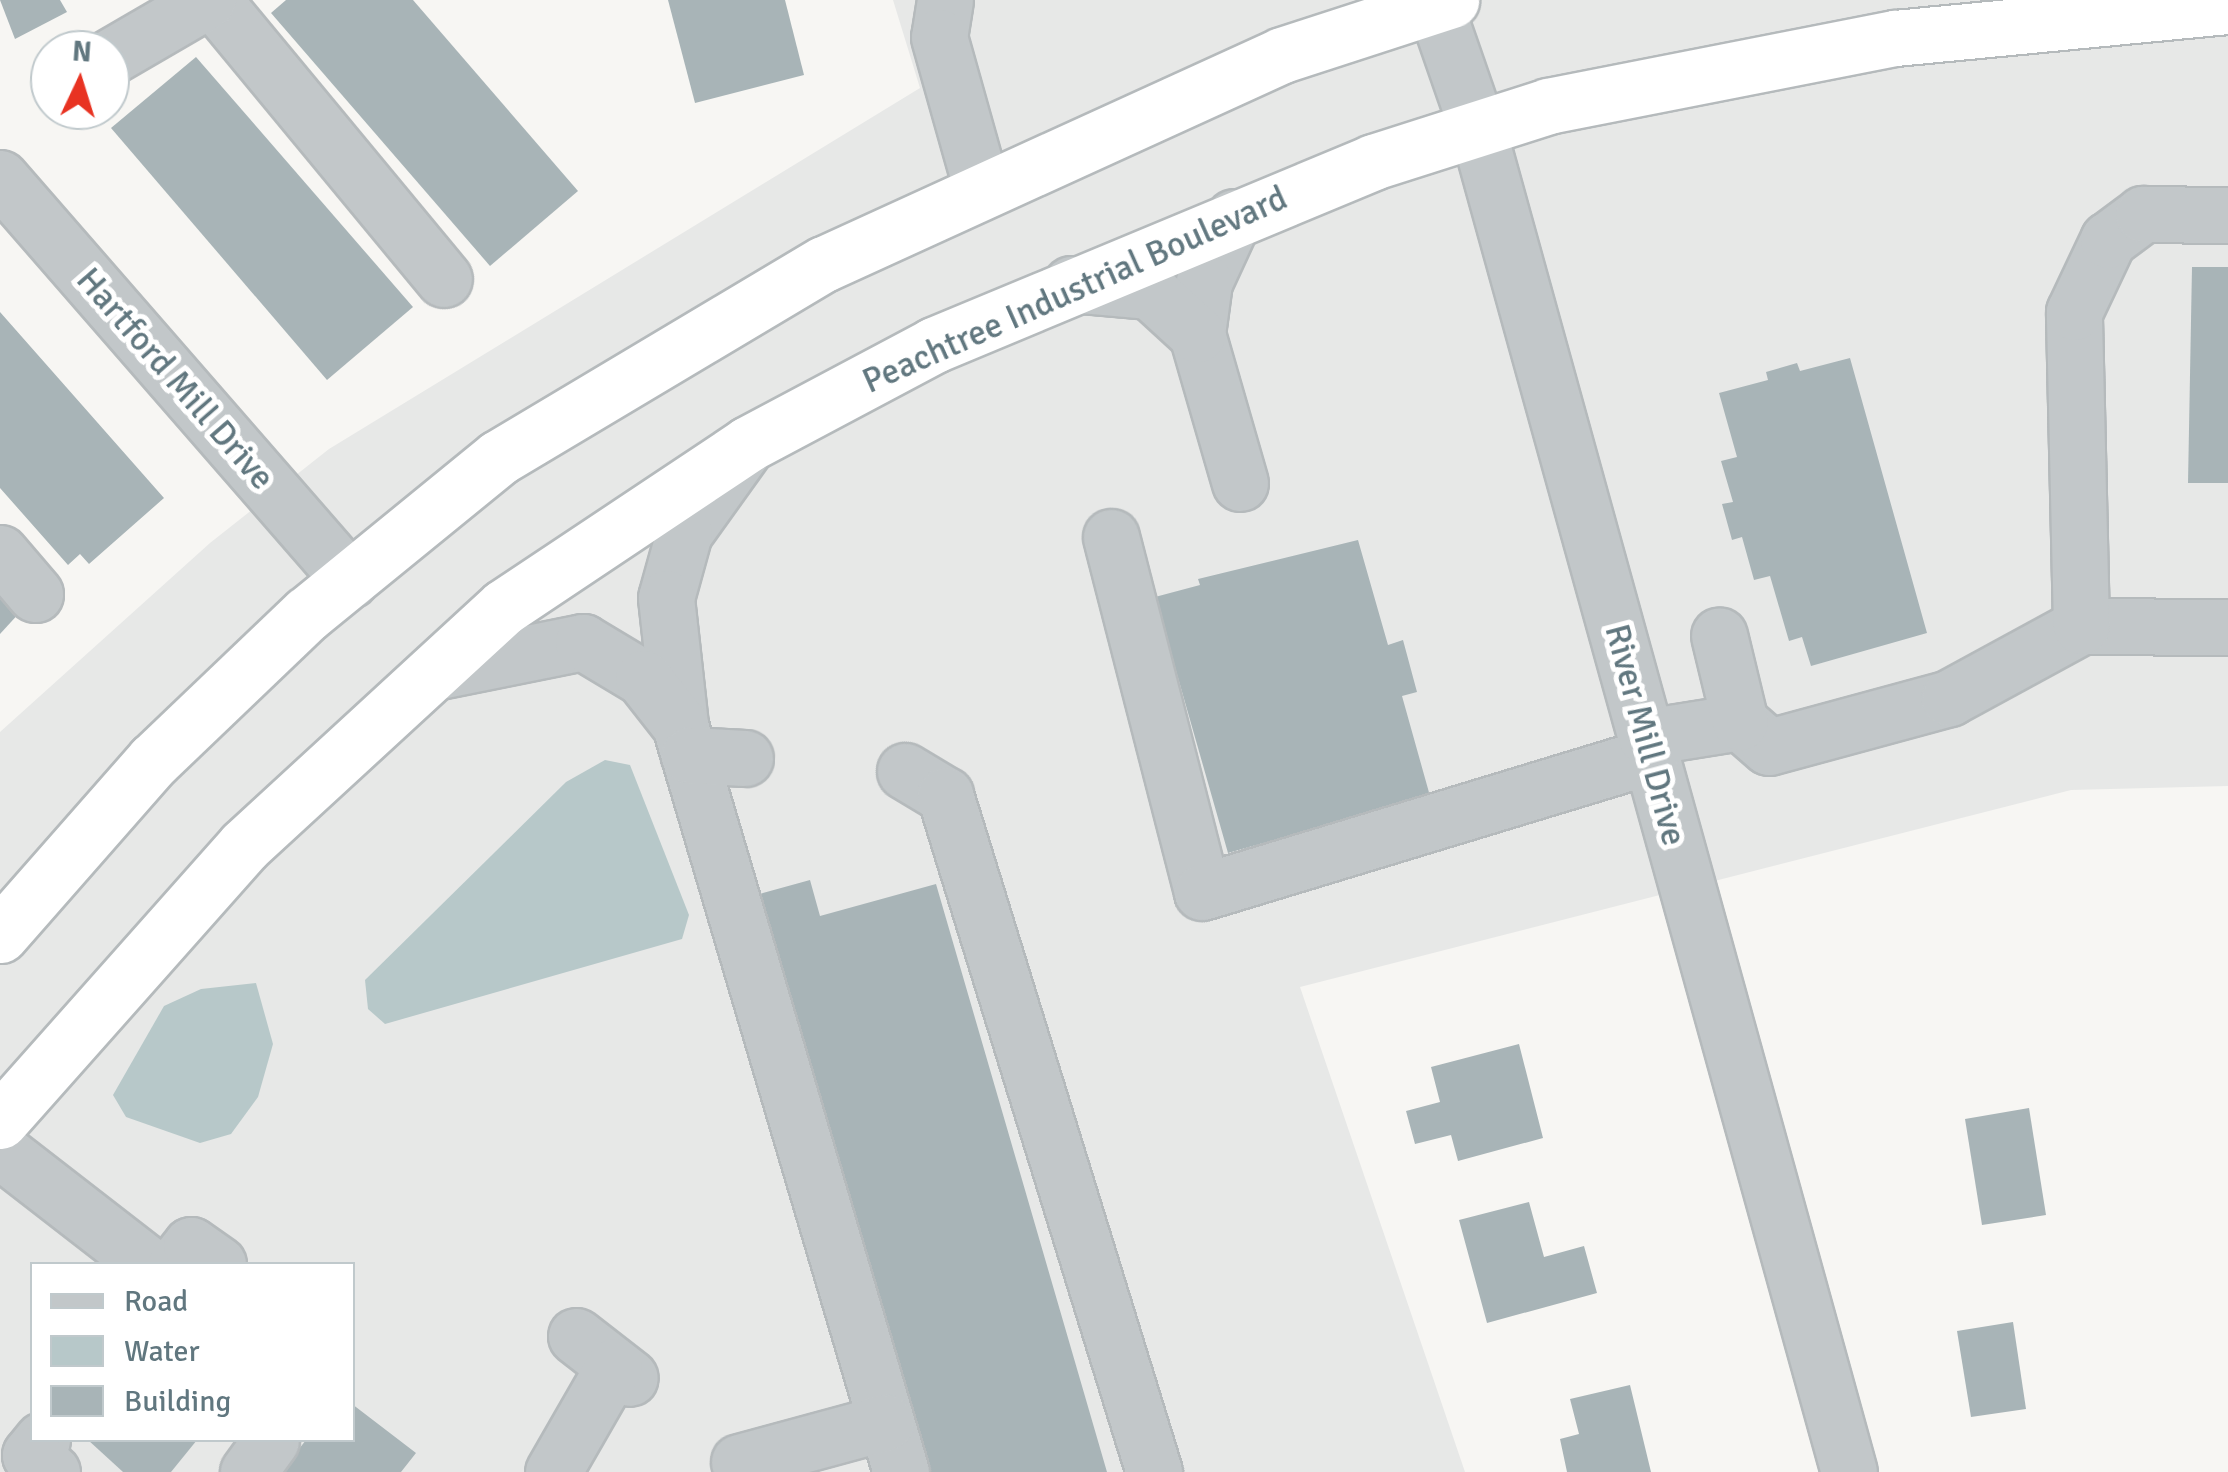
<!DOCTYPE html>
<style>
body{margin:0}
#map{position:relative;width:2228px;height:1472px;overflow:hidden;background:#f7f6f3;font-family:Signika,sans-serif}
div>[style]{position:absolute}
.built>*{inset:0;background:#e7e8e7}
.water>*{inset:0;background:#b7c8c9}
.building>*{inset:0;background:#a8b4b7}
.roads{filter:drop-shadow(2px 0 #b5babc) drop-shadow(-2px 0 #b5babc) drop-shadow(0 2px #b5babc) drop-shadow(0 -2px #b5babc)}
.minor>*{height:55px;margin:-27.5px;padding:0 27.5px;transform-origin:27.5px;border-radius:27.5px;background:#c2c7c9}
.highway>*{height:55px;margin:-27.5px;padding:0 27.5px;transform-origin:27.5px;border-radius:27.5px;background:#fff}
span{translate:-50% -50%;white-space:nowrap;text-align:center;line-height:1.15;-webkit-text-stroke:10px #fff;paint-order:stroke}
.street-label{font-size:35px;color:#61777f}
.legend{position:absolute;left:30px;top:1262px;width:325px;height:180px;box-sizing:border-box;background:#fff;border:2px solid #c0c9cc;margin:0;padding:12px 18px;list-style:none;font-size:30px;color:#61777f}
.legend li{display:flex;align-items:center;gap:20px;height:50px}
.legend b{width:50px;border:2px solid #c0c9cc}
.north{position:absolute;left:30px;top:30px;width:100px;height:100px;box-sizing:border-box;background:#fff;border:2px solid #c0c9cc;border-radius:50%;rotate:4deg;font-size:28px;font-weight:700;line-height:40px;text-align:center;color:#61777f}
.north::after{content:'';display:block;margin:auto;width:35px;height:45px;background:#e83322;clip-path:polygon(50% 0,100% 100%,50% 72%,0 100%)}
</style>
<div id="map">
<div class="built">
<i style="clip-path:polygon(evenodd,893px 0,2228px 0,2228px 786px,2071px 790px,1300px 987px,1465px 1472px,0 1472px,0 732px,210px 543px,329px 449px,920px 88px,893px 0,32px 1264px,352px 1264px,352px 1440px,32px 1440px,32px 1264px)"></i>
</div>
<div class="water">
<i style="clip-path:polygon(605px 760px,630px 765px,689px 915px,682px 939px,385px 1024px,368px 1009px,365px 980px,566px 782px)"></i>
<i style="clip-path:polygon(256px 983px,273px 1044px,258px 1097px,231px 1134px,200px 1143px,126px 1117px,113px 1095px,164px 1006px,201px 989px)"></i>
</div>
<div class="building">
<i style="clip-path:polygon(0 0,60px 0,67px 12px,15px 39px)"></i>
<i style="clip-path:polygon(286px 0,413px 0,578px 191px,490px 266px,271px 13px)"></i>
<i style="clip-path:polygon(668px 0,785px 0,804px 75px,695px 103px)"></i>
<i style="clip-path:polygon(196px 57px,413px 307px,327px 380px,111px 128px)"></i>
<i style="clip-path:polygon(2192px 267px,2228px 267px,2228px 483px,2188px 483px)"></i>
<i style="clip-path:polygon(0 312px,164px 498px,89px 564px,80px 554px,68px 565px,0 488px)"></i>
<i style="clip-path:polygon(1850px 358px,1927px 633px,1811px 666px,1802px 637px,1789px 641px,1770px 576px,1754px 580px,1742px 537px,1732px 540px,1722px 504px,1733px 502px,1721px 461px,1737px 457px,1719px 393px,1768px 380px,1766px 372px,1797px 363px,1800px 371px)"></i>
<i style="clip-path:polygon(1358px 540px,1388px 645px,1403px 640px,1417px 692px,1402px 696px,1430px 796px,1228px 853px,1155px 597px,1200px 585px,1198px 579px)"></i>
<i style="clip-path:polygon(0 590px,22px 610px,0 634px)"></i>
<i style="clip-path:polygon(810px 880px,820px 916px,936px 884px,1107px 1472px,926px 1472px,756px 895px)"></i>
<i style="clip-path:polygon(1519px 1044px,1543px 1138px,1458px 1161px,1451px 1135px,1415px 1144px,1406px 1111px,1440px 1102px,1431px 1067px)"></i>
<i style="clip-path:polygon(2029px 1108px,2046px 1215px,1982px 1225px,1965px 1119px)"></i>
<i style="clip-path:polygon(1529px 1202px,1544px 1257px,1584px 1246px,1597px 1293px,1487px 1323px,1459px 1220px)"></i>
<i style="clip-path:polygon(2013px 1322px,2026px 1409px,1971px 1417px,1957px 1331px)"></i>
<i style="clip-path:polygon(1630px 1385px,1651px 1472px,1567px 1472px,1560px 1439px,1579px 1434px,1570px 1399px)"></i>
<i style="clip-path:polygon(352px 1404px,416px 1453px,401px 1472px,281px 1472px,306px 1440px,352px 1440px)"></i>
<i style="clip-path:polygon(88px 1440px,197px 1440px,171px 1472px,123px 1472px)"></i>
</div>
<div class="roads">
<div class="minor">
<i style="left:213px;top:0;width:362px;rotate:50.4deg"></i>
<i style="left:945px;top:0;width:37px;rotate:99deg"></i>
<i style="left:939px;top:37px;width:159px;rotate:74.3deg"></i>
<i style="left:1433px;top:0;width:134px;rotate:70.9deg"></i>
<i style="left:1477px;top:127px;width:1395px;rotate:74.54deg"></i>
<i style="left:110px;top:57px;width:113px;rotate:-30.2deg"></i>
<i style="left:0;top:178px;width:533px;rotate:48.96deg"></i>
<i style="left:1234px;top:217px;width:72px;rotate:114.8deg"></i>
<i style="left:1204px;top:282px;width:52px;rotate:97.7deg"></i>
<i style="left:1197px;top:334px;width:155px;rotate:73.9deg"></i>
<i style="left:1071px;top:284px;width:79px;rotate:5.1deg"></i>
<i style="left:1150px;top:291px;width:64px;rotate:42.5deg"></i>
<i style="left:747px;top:445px;width:108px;rotate:125.6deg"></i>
<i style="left:684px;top:533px;width:67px;rotate:105.5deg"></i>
<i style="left:666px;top:598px;width:128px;rotate:83.7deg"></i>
<i style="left:680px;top:725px;width:779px;rotate:73.52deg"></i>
<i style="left:1111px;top:537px;width:366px;rotate:75.6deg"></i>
<i style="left:1202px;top:892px;width:469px;rotate:-16.9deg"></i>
<i style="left:0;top:553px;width:54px;rotate:49.5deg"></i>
<i style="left:2081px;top:626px;width:147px;rotate:0.4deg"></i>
<i style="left:434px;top:672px;width:152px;rotate:-11.4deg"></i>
<i style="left:583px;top:642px;width:70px;rotate:31deg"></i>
<i style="left:643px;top:678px;width:60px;rotate:51.8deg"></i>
<i style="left:1740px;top:722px;width:38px;rotate:41deg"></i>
<i style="left:1769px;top:747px;width:187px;rotate:-15.2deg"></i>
<i style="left:1949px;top:698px;width:150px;rotate:-28.6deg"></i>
<i style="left:2081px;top:626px;width:314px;rotate:-91.3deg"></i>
<i style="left:2074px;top:312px;width:80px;rotate:-64.7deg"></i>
<i style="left:2108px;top:240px;width:44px;rotate:-36.6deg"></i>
<i style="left:2143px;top:214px;width:85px;rotate:0.7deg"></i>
<i style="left:1646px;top:737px;width:95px;rotate:-9.1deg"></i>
<i style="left:1740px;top:722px;width:89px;rotate:-103.6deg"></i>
<i style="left:689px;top:755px;width:56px;rotate:3.1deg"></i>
<i style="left:905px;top:771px;width:47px;rotate:31deg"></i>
<i style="left:945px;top:795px;width:709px;rotate:72.84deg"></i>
<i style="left:0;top:1150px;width:186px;rotate:37.8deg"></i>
<i style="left:176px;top:1264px;width:24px;rotate:-52deg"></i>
<i style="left:191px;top:1245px;width:33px;rotate:35deg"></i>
<i style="left:576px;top:1336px;width:68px;rotate:37.9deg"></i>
<i style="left:42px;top:1440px;width:19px;rotate:129deg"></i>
<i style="left:30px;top:1455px;width:28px;rotate:38deg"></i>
<i style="left:739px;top:1462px;width:152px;rotate:-15.2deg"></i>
<i style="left:248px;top:1472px;width:39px;rotate:-54deg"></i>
<i style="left:553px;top:1472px;width:122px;rotate:-60.1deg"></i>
</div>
<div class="highway">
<i style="left:0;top:935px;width:233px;rotate:-48.7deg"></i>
<i style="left:154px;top:760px;width:211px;rotate:-43.7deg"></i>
<i style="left:307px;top:614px;width:247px;rotate:-39.2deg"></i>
<i style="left:498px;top:458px;width:379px;rotate:-30.8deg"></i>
<i style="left:824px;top:264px;width:503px;rotate:-24.53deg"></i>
<i style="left:1282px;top:55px;width:178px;rotate:-18deg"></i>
<i style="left:0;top:1121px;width:368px;rotate:-48.4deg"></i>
<i style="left:244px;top:846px;width:353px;rotate:-42.6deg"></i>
<i style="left:504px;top:607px;width:293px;rotate:-33.7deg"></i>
<i style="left:748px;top:444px;width:211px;rotate:-28deg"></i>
<i style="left:934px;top:345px;width:476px;rotate:-22.6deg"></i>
<i style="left:1373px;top:162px;width:184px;rotate:-17.7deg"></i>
<i style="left:1548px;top:106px;width:354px;rotate:-11.1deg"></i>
<i style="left:1895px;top:38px;width:335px;rotate:-5.5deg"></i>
</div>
</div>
<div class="street-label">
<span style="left:1075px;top:290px;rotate:-24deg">Peachtree Industrial Boulevard</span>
<span style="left:175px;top:379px;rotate:49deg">Hartford Mill Drive</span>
<span style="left:1645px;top:735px;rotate:75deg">River Mill Drive</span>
</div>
<ul class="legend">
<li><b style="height:12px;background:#c2c7c9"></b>Road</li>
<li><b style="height:28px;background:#b7c8c9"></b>Water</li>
<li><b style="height:28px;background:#a8b4b7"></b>Building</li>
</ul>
<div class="north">N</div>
</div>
